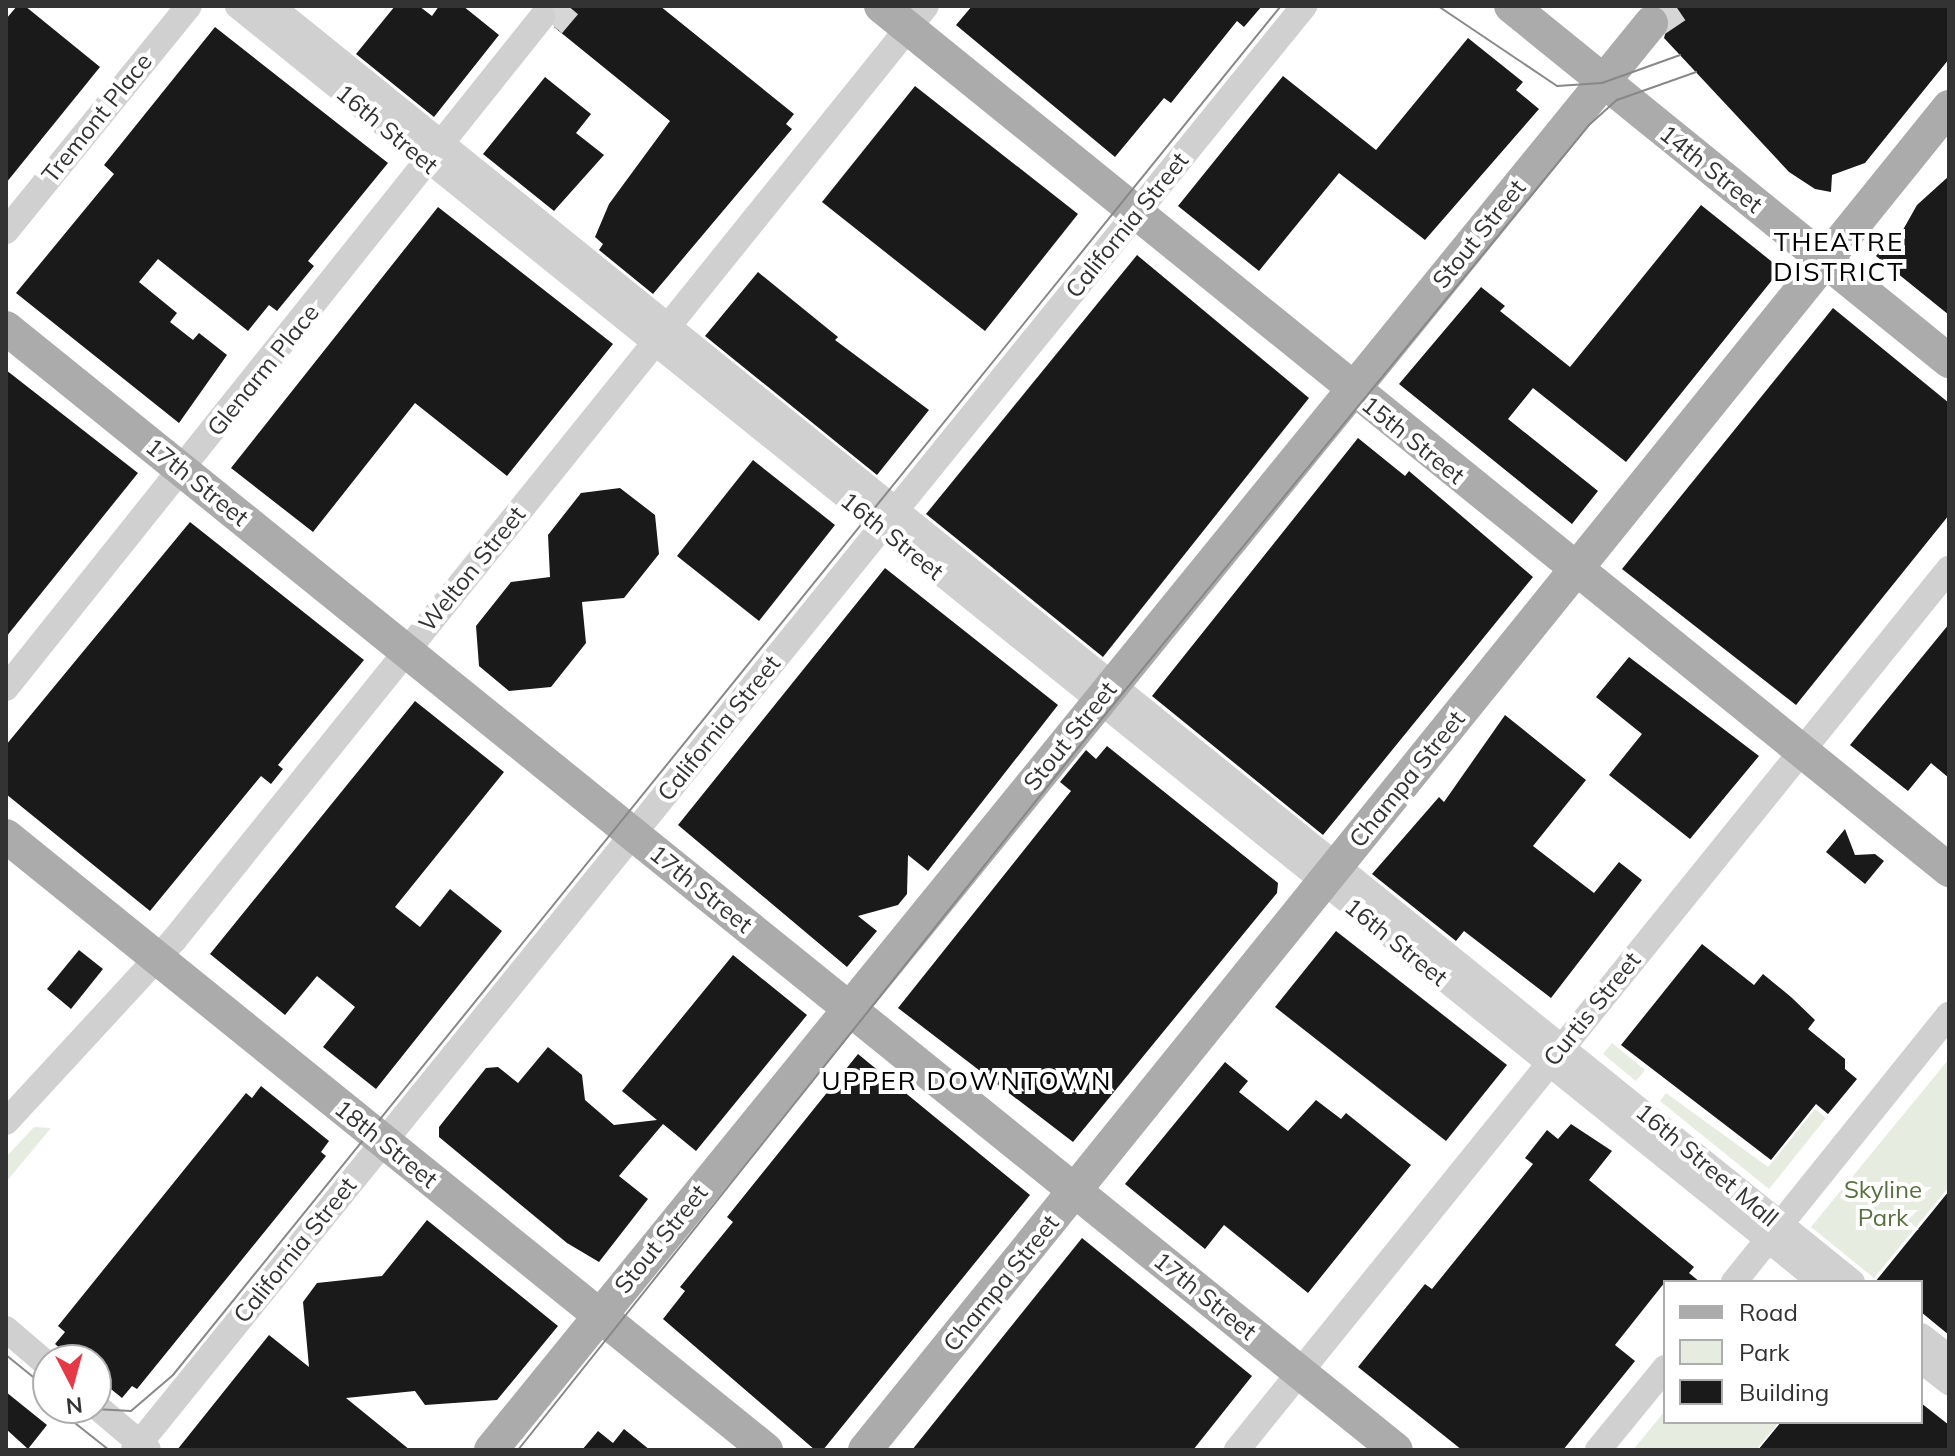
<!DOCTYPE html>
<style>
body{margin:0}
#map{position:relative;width:1955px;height:1456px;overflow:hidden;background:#fff;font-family:Mulish,sans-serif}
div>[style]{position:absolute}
.green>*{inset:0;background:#e6ecdf}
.building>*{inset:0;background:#1a1a1a}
.minor-tunnel>*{height:26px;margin-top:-13px;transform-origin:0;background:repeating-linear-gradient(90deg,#d6d6d6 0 26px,transparent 0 39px)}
.major-tunnel>*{height:34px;margin-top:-17px;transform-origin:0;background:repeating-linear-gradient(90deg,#d6d6d6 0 34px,transparent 0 51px)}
.minor>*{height:26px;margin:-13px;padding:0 13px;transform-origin:13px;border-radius:13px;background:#d0d0d0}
.major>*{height:34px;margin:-17px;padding:0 17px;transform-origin:17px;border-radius:17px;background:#ababab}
.tram>*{height:2px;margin:-1px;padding:0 1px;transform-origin:1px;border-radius:1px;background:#888}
span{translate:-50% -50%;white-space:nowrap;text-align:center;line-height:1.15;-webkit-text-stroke:8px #fff;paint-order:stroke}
.street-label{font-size:24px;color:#333}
.park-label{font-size:24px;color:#56703f}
.neighbourhood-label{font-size:26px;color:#000;letter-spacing:2px}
.frame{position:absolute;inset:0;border:8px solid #333;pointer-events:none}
.legend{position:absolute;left:1663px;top:1280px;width:260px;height:144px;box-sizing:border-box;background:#fff;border:2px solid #adadad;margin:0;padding:10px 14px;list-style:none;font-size:24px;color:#333}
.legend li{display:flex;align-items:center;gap:16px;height:40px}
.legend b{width:40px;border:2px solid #adadad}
.north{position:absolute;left:32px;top:1344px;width:80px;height:80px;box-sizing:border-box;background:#fff;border:2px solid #adadad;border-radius:50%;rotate:174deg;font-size:22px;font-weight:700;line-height:32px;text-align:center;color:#333}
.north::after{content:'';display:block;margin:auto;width:28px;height:36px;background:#e63946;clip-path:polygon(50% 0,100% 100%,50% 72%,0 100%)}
</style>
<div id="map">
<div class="green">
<i style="clip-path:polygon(1612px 1043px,1645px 1070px,1636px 1081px,1603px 1054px)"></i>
<i style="clip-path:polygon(1949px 1059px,1949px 1187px,1874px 1278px,1811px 1227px)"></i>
<i style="clip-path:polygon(1666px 1093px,1768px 1167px,1815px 1109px,1826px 1118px,1769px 1189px,1660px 1101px)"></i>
<i style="clip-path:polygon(34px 1127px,51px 1128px,6px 1182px,6px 1157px)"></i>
<i style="clip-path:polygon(1665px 1411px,1665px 1422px,1779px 1422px,1756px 1450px,1633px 1450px)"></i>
</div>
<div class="building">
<i style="clip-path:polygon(17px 6px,25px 6px,100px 67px,6px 183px,6px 19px)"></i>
<i style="clip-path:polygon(395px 6px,419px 6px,432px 16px,439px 6px,463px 6px,499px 35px,434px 117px,356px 54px)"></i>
<i style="clip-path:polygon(553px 6px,660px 6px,794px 114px,786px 124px,792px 129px,653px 294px,599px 250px,603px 244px,595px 237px,609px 204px,670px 121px,554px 27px)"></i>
<i style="clip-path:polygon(972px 6px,1262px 6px,1244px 27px,1237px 21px,1171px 103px,1164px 98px,1115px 157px,956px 25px)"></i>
<i style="clip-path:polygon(1661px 6px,1949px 6px,1949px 59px,1865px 163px,1832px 175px,1831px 192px,1815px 189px,1789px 172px,1664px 38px,1670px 17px)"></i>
<i style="clip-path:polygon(215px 27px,388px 163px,308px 261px,314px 266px,277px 311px,269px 305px,248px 331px,158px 259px,139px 282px,177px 313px,170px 322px,193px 340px,199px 333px,227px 355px,179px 423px,16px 293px,114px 174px,104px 165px)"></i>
<i style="clip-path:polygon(1468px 38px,1523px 82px,1516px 90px,1539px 109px,1425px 240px,1339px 173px,1259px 271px,1178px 206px,1283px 76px,1376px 150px)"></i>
<i style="clip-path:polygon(545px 77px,591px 114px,576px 133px,604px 155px,554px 211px,483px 154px)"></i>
<i style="clip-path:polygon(915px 86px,1078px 214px,985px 331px,822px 202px)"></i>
<i style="clip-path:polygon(1949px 176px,1949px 315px,1876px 256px,1889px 240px,1895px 244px,1917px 205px)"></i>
<i style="clip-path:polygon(1701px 205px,1781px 269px,1626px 462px,1533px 388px,1508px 419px,1598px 491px,1572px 524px,1399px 384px,1481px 287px,1505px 306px,1500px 311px,1570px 367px)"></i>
<i style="clip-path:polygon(438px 207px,613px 344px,507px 476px,415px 403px,313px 532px,231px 468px)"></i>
<i style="clip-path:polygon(1137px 255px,1309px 398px,1103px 657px,926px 514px)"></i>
<i style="clip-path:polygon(758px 272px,838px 337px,835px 340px,929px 410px,877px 475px,705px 336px)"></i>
<i style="clip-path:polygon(1833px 308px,1949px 403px,1949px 515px,1796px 705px,1622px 569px)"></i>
<i style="clip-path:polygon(6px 370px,138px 473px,6px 637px)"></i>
<i style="clip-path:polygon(1358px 438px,1405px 476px,1409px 471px,1533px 577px,1323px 835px,1152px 696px)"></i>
<i style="clip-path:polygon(753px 460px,835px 525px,759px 621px,677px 556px)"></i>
<i style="clip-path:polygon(620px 488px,655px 515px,659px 554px,624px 598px,582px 602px,586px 643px,551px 687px,509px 691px,479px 666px,476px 626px,511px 582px,550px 577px,548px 535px,581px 493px)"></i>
<i style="clip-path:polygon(190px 522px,364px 660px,278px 765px,283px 769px,271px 784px,261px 776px,150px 911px,6px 794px,6px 745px)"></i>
<i style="clip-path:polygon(885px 568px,1058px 705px,928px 871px,908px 855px,907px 894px,898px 905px,858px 916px,877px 931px,847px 967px,678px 825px)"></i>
<i style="clip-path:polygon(1949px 624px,1949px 778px,1931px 763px,1908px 791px,1850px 745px)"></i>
<i style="clip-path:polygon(1629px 657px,1759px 756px,1690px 839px,1609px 775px,1642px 734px,1596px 697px)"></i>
<i style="clip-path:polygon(415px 701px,504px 772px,395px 907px,420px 927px,450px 889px,502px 931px,376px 1089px,323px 1047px,355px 1007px,317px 976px,285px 1015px,210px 954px)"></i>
<i style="clip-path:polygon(1505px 715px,1586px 780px,1533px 846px,1594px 893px,1619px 862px,1642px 880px,1551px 998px,1464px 931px,1456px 941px,1372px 874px,1439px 797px,1444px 802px)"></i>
<i style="clip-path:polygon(1107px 746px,1278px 883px,1277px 893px,1073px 1142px,898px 1008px,1071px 791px,1060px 782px,1086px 750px,1096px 759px)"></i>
<i style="clip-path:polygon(1845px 829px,1855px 855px,1875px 854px,1884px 861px,1865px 884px,1826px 852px)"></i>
<i style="clip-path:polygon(1336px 931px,1507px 1065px,1446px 1141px,1275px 1007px)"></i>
<i style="clip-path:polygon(1702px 944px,1754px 985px,1763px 974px,1791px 997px,1815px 1020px,1808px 1029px,1845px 1059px,1845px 1069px,1857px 1079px,1828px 1114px,1816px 1104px,1771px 1160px,1621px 1045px)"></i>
<i style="clip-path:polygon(79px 950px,103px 969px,71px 1009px,47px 989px)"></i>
<i style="clip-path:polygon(733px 955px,807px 1015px,696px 1151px,663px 1124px,619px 1176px,648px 1199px,599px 1262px,567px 1243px,439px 1137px,439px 1127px,486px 1068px,498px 1067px,518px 1083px,548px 1047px,582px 1075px,585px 1100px,614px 1125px,657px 1120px,622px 1091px)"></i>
<i style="clip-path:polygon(858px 1054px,1030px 1195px,823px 1450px,815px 1450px,663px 1319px,685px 1291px,680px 1287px,733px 1222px,727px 1217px)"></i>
<i style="clip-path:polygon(1225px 1062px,1248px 1081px,1239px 1092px,1288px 1131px,1316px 1100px,1341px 1119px,1346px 1113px,1411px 1165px,1308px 1293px,1224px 1225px,1205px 1249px,1125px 1184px)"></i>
<i style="clip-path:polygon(261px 1086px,329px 1141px,321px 1152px,326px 1156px,137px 1389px,132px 1386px,122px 1398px,96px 1377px,96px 1360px,74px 1360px,55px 1344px,65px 1332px,58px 1326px,246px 1093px,252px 1098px)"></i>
<i style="clip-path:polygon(1571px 1124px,1612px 1151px,1589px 1180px,1694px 1267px,1689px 1273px,1700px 1282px,1665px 1282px,1615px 1345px,1635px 1361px,1563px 1450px,1462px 1450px,1358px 1367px,1425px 1284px,1432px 1289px,1533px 1164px,1525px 1158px,1547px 1130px,1558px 1139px)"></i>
<i style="clip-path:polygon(1949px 1191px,1949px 1335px,1921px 1312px,1921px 1282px,1875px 1282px)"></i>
<i style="clip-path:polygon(427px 1220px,558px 1326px,497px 1400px,425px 1405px,415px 1391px,346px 1398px,410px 1450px,177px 1450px,269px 1335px,309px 1367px,303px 1302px,317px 1283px,382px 1276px)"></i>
<i style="clip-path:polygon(1082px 1238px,1252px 1376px,1201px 1440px,1193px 1450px,912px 1450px)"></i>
<i style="clip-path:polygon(6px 1392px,47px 1425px,28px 1449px,6px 1429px)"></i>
<i style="clip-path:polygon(1921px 1403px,1949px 1425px,1949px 1450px,1758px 1450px,1781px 1422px,1921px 1422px)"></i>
<i style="clip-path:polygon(624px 1429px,650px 1450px,582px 1450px,598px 1431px,613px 1443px)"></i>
</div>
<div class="minor-tunnel">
<i style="left:552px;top:25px;width:25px;rotate:-50deg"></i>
</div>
<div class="major-tunnel">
<i style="left:1651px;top:23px;width:30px;rotate:-34deg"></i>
</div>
<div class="minor">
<i style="left:238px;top:6px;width:2033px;rotate:38.87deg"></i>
<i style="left:271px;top:6px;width:2032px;rotate:38.91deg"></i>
<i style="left:6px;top:231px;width:290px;rotate:-50.9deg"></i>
<i style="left:6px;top:688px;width:859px;rotate:-51.38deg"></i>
<i style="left:6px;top:1122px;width:248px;rotate:-47.3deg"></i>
<i style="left:174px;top:940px;width:1199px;rotate:-51.16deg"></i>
<i style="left:1734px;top:1282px;width:343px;rotate:-51.2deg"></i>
<i style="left:6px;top:1329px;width:55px;rotate:40.6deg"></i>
<i style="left:1921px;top:1336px;width:36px;rotate:38deg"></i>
<i style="left:1921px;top:1360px;width:36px;rotate:38deg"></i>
<i style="left:96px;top:1406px;width:68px;rotate:40.2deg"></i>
<i style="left:134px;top:1450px;width:1859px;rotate:-50.98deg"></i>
<i style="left:1237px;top:1450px;width:1133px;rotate:-51.06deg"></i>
<i style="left:1598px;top:1450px;width:106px;rotate:-50.7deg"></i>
</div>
<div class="major">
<i style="left:881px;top:6px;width:1374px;rotate:38.97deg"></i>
<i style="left:1511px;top:6px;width:564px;rotate:39.02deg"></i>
<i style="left:6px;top:328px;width:1786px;rotate:38.91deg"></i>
<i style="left:6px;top:836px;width:977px;rotate:38.93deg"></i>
<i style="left:491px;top:1450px;width:1839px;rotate:-50.89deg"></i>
<i style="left:865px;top:1450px;width:1726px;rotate:-51.09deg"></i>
</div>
<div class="tram">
<i style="left:1438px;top:6px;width:143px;rotate:33.9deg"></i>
<i style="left:1557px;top:86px;width:45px;rotate:-3.8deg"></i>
<i style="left:1602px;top:83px;width:83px;rotate:-19.7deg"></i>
<i style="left:6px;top:1355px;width:54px;rotate:39deg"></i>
<i style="left:56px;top:1408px;width:68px;rotate:38.4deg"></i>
<i style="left:77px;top:1408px;width:54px;rotate:3.2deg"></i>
<i style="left:131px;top:1411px;width:55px;rotate:-40.6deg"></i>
<i style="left:173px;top:1375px;width:1761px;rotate:-51.02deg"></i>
<i style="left:518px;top:1450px;width:925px;rotate:-51.41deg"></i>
<i style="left:1095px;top:727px;width:779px;rotate:-50.63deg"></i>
<i style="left:1589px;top:125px;width:38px;rotate:-42deg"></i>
<i style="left:1617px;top:100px;width:84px;rotate:-19.5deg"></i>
</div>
<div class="street-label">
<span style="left:97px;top:118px;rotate:-51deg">Tremont Place</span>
<span style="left:387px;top:129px;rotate:40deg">16th Street</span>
<span style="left:1711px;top:169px;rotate:39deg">14th Street</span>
<span style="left:1127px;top:225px;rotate:-51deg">California Street</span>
<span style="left:1479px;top:234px;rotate:-51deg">Stout Street</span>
<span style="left:263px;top:370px;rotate:-51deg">Glenarm Place</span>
<span style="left:1413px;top:440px;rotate:39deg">15th Street</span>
<span style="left:197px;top:482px;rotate:39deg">17th Street</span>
<span style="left:892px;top:536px;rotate:39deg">16th Street</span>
<span style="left:472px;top:569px;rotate:-51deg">Welton Street</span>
<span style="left:719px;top:728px;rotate:-51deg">California Street</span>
<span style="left:1070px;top:736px;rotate:-51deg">Stout Street</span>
<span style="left:1407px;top:779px;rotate:-51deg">Champa Street</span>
<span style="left:701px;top:889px;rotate:39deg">17th Street</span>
<span style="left:1396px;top:942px;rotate:39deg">16th Street</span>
<span style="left:1592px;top:1009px;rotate:-51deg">Curtis Street</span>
<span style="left:386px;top:1144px;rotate:39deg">18th Street</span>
<span style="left:1707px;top:1165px;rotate:40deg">16th Street Mall</span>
<span style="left:661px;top:1239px;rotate:-51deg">Stout Street</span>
<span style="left:295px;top:1250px;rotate:-51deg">California Street</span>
<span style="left:1001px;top:1283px;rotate:-51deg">Champa Street</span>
<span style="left:1205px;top:1296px;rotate:39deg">17th Street</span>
</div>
<div class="park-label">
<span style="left:1883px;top:1204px">Skyline<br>Park</span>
</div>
<div class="neighbourhood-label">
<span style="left:1839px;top:257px">THEATRE<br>DISTRICT</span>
<span style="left:967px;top:1081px">UPPER DOWNTOWN</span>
</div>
<div class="frame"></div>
<ul class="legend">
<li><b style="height:10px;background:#ababab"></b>Road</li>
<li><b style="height:22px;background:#e6ecdf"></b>Park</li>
<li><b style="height:22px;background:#1a1a1a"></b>Building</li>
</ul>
<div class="north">N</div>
</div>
